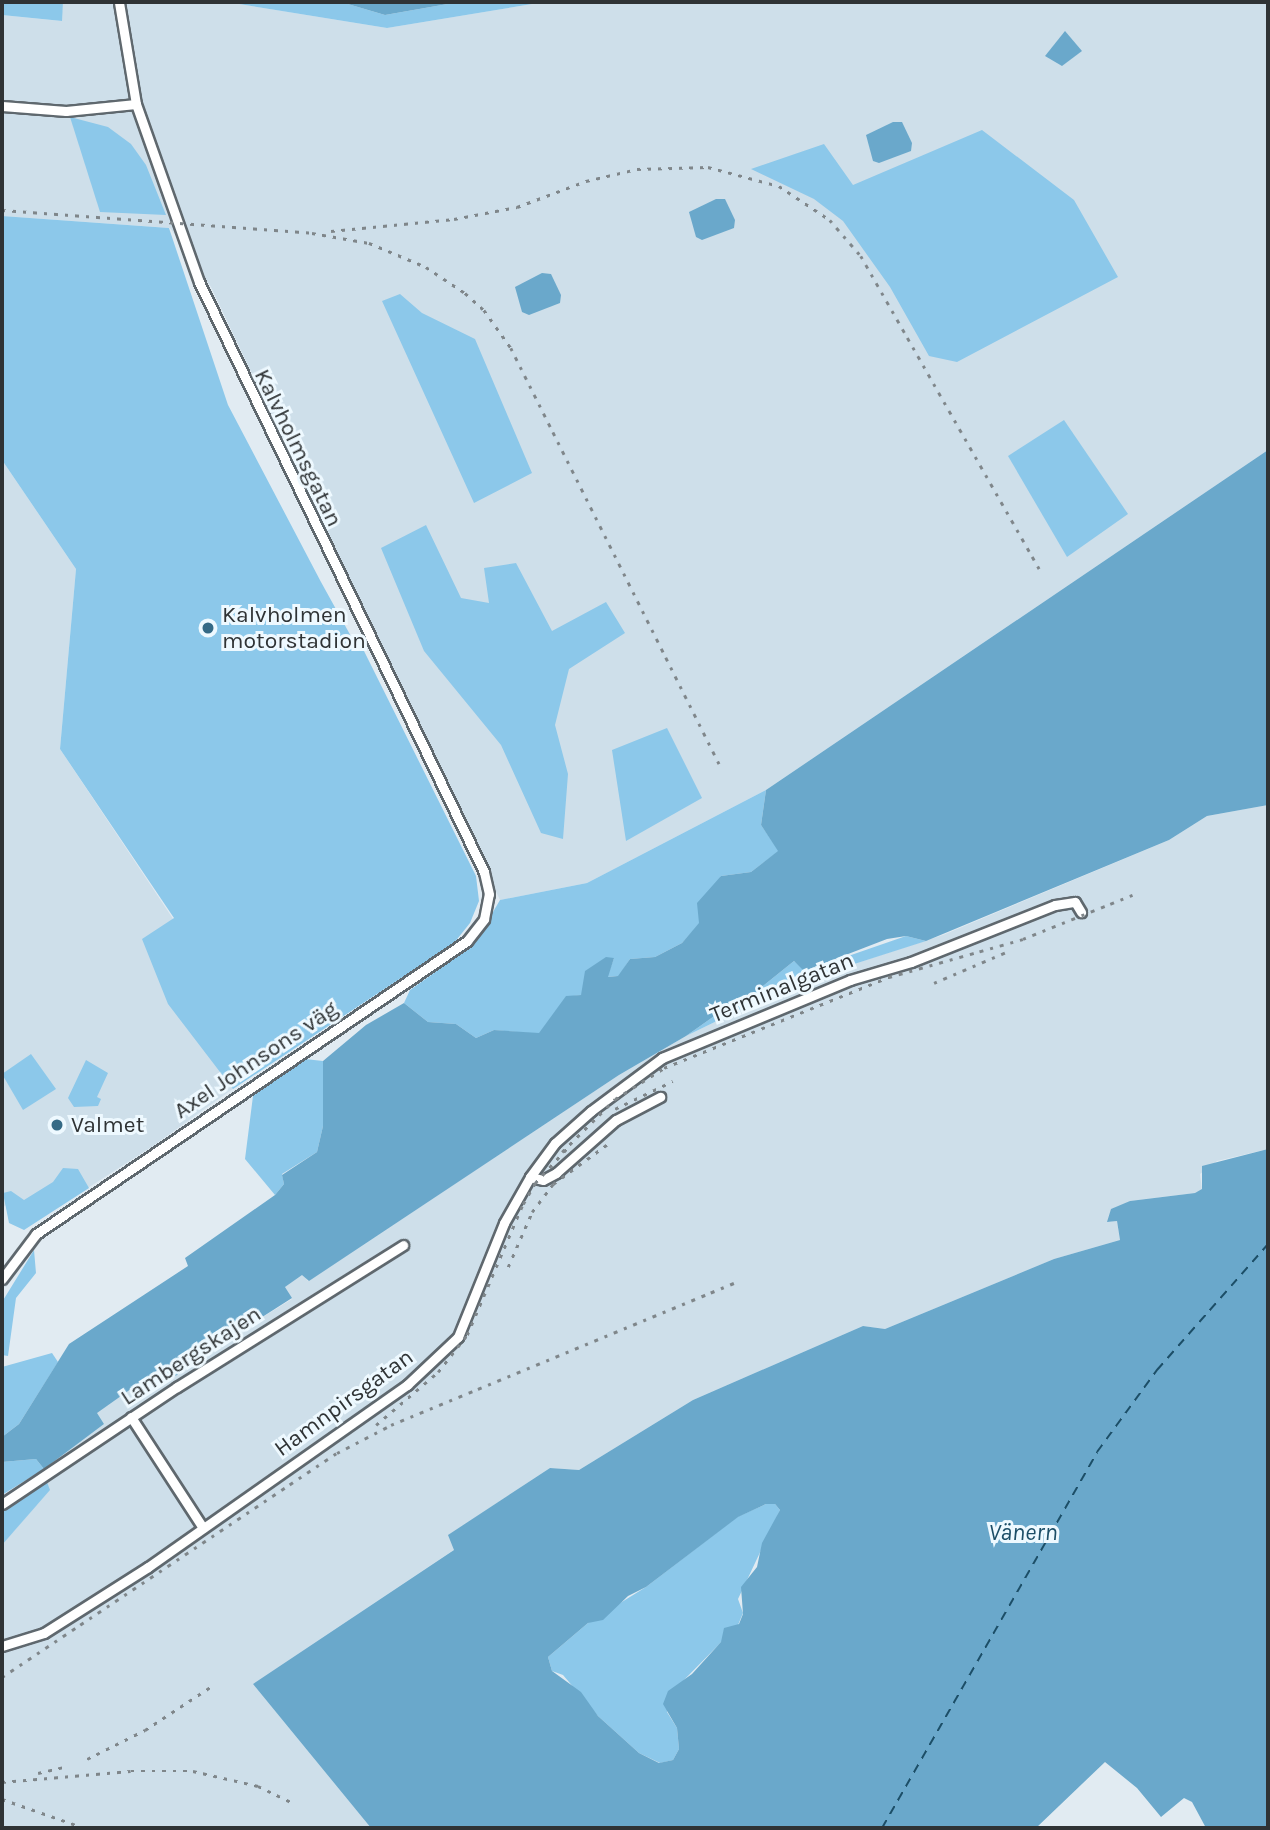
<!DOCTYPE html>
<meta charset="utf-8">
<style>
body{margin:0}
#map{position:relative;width:1270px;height:1830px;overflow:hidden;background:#e1ebf2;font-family:Karla,sans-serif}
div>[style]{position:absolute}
.built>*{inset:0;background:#cedfea}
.green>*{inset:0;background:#8cc8ea}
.water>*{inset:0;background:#6aa8cb}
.ferry>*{height:2px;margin-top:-1px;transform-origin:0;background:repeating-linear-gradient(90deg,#1c4e67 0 9px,transparent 0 16px)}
.roads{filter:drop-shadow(2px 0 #5f686e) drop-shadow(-2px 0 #5f686e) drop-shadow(0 2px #5f686e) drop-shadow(0 -2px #5f686e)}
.minor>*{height:9px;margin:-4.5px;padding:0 4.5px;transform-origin:4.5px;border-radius:4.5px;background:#fff}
.rail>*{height:2.5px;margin-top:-1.25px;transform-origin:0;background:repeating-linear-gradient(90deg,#7f868a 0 3.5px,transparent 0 10.5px)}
.dots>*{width:19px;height:19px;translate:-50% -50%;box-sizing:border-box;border:4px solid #eef9ff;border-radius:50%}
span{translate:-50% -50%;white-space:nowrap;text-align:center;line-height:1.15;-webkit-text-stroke:6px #eef9ff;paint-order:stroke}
.street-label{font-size:23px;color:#2f3335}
.poi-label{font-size:23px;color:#2f3335}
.left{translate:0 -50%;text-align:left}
.water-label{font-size:24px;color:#1c4e67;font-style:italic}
.frame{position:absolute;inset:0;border:4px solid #2f3335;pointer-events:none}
</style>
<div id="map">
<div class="built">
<i style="clip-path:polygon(63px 2px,227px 2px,387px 28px,544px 2px,1268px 2px,1268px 450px,766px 790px,587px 883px,500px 900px,211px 287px,170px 228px,2px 216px,2px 15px,61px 21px)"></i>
<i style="clip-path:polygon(2px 460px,76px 569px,60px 749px,269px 1063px,153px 1146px,24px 1229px,6px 1205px,2px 1208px)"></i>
<i style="clip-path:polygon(1268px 805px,1268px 1149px,1217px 1161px,1200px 1174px,1202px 1190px,1195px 1193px,1130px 1201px,1108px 1222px,1117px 1221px,1120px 1240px,1054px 1259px,885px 1329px,863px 1326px,693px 1400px,579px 1470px,550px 1468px,449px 1535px,455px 1549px,253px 1684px,371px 1828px,2px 1828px,2px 1545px,49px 1490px,44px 1469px,104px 1424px,96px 1413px,163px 1367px,171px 1378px,209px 1353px,201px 1341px,222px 1327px,229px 1338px,292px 1299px,285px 1287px,302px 1274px,308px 1281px,619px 1075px,686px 1036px,795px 983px,943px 935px,1169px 840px,1207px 816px)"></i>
</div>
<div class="green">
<i style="clip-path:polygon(2px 2px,63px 2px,62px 21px,2px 15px)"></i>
<i style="clip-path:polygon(227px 2px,341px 2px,385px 15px,459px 2px,544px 2px,387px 28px)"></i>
<i style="clip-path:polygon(70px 117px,108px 127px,131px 144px,146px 165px,166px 215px,100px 212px)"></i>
<i style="clip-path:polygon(982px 130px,1074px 200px,1118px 277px,957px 362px,929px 356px,890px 287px,843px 221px,814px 199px,751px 169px,824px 144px,853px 185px)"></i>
<i style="clip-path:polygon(2px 216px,169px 228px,228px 405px,321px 582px,358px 649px,364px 651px,476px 876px,479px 901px,470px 923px,454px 943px,233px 1089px,168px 1004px,142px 939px,174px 918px,60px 749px,76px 569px,2px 460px)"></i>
<i style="clip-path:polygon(400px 294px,422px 313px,475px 339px,532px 473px,474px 503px,382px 301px)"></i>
<i style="clip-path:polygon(1064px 420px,1128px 514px,1067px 557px,1008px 456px)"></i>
<i style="clip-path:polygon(426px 525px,461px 598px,489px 603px,484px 568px,516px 563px,552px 631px,606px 602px,625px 633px,569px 669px,555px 725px,568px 774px,563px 839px,541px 833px,501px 745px,424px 651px,381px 548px)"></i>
<i style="clip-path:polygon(667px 728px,702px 798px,626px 841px,612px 750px)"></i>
<i style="clip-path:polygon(766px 790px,761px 825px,779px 851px,751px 872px,721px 876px,700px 923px,682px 943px,655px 957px,630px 959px,619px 976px,607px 977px,614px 958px,581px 995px,566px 997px,539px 1034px,494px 1030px,476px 1038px,456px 1024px,428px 1022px,404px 1003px,410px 990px,458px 956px,480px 934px,500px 900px,587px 883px)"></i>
<i style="clip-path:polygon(906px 936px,926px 941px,795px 983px,686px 1036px,737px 1000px,748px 998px,794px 961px,805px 971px)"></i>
<i style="clip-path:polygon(31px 1054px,56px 1089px,23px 1110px,2px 1074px)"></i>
<i style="clip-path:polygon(305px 1059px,323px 1061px,323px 1126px,317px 1152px,282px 1174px,284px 1184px,275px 1195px,245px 1159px,253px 1096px)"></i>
<i style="clip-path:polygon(86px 1060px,108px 1073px,97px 1097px,101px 1099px,98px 1106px,74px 1107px,68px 1098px)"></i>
<i style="clip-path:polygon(63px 1168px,78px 1169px,89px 1188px,24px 1230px,9px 1223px,3px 1193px,11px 1191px,24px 1200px,53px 1182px)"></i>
<i style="clip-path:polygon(34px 1250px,36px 1273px,16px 1298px,8px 1356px,2px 1355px,2px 1302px)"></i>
<i style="clip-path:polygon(52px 1353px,58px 1362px,19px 1424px,2px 1437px,2px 1367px)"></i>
<i style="clip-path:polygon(36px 1459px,44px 1469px,2px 1495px,2px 1462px)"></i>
<i style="clip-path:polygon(47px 1482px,50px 1490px,2px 1545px,2px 1512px)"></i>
<i style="clip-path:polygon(766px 1504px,775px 1504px,780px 1510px,738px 1599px,743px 1613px,738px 1625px,681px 1683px,667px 1712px,677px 1728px,679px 1749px,673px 1760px,660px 1763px,639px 1753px,598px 1716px,563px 1675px,552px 1671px,548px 1657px,588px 1623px,646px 1587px,737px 1517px)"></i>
</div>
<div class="water">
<i style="clip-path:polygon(341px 2px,459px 2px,385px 15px)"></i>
<i style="clip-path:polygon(1065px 31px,1082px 51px,1062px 66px,1045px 56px)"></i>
<i style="clip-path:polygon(893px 122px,902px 122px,912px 143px,911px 151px,879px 163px,873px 161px,866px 135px)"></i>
<i style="clip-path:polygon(716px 199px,725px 199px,735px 220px,734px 228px,702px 240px,696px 237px,689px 212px)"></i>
<i style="clip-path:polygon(542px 273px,551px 274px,561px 295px,560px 303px,529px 315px,522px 312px,515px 287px)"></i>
<i style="clip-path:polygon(1268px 450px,1268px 805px,1207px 816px,1169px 840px,926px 941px,906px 936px,887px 939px,804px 971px,794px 961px,748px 998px,737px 1000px,686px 1036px,619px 1075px,309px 1281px,302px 1275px,285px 1287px,292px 1298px,229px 1338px,222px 1328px,201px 1341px,209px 1353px,171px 1379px,162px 1367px,97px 1413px,104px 1424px,44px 1469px,36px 1459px,2px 1462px,2px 1437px,19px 1424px,69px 1344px,188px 1266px,185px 1258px,275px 1195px,284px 1184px,282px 1175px,317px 1152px,323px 1126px,323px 1061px,366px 1025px,404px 1003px,428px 1022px,456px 1024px,476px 1038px,494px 1030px,539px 1033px,566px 996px,581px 995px,585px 971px,606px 957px,614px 958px,608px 977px,618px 976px,630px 959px,655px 957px,682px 943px,699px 923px,697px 903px,721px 876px,751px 872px,778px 851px,761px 825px,766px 790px)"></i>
<i style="clip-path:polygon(evenodd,1268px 1149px,1268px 1828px,1206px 1828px,1192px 1802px,1184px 1798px,1161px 1817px,1137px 1788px,1105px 1762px,1036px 1828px,371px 1828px,253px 1684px,454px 1550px,448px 1535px,550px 1468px,579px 1470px,693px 1400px,863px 1326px,885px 1329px,1054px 1259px,1120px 1240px,1117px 1221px,1107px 1222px,1111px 1209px,1130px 1201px,1195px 1193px,1202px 1189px,1202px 1166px,1268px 1149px,766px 1504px,775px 1504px,780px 1510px,762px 1543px,757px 1567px,741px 1587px,743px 1614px,739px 1624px,724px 1628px,721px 1642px,692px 1674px,668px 1691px,663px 1704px,677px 1728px,679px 1749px,673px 1760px,659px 1763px,639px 1753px,598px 1716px,581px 1692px,552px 1671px,548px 1657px,588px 1623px,603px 1620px,628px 1596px,646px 1587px,738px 1517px,766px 1504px)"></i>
</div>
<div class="ferry">
<i style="left:882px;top:1828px;width:433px;rotate:-60.2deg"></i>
<i style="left:1097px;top:1452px;width:102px;rotate:-53.8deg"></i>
<i style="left:1157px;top:1370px;width:168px;rotate:-48.6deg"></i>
</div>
<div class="roads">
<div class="minor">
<i style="left:2px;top:106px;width:64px;rotate:4.5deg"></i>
<i style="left:66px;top:111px;width:70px;rotate:-5.7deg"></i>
<i style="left:530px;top:1177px;width:42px;rotate:-53.7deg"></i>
<i style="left:555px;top:1143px;width:48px;rotate:-41.6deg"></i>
<i style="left:591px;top:1111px;width:89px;rotate:-36.7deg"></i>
<i style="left:662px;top:1058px;width:204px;rotate:-22.5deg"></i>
<i style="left:850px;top:980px;width:64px;rotate:-16.4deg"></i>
<i style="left:911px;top:962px;width:155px;rotate:-21.6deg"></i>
<i style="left:1055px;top:905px;width:20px;rotate:-9deg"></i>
<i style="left:1075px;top:902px;width:12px;rotate:59deg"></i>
<i style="left:2px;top:1279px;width:56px;rotate:-52.9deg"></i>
<i style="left:36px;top:1234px;width:521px;rotate:-34.21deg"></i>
<i style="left:467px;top:941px;width:28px;rotate:-52deg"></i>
<i style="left:484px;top:919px;width:25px;rotate:-79deg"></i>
<i style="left:489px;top:894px;width:23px;rotate:-103deg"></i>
<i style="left:484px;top:872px;width:655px;rotate:-115.78deg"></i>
<i style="left:199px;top:282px;width:189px;rotate:-109.5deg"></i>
<i style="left:136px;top:104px;width:103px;rotate:-99.5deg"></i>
<i style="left:131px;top:1417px;width:132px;rotate:57deg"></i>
<i style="left:2px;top:1504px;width:211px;rotate:-33.8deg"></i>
<i style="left:177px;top:1387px;width:267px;rotate:-32.1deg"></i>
<i style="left:2px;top:1646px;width:44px;rotate:-17.2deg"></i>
<i style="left:44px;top:1633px;width:123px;rotate:-32.4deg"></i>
<i style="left:148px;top:1567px;width:317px;rotate:-35.1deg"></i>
<i style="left:407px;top:1385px;width:70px;rotate:-43.3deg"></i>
<i style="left:458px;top:1337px;width:123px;rotate:-68deg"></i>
<i style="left:504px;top:1223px;width:53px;rotate:-60.5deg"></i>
<i style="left:530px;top:1177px;width:13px;rotate:13deg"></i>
<i style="left:543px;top:1180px;width:15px;rotate:-28deg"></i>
<i style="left:556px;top:1173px;width:80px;rotate:-41.5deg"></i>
<i style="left:616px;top:1120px;width:50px;rotate:-27.6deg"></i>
</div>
</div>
<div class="rail">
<i style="left:2px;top:210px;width:311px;rotate:4.2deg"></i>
<i style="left:312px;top:233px;width:58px;rotate:10deg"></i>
<i style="left:369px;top:243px;width:62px;rotate:22.8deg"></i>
<i style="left:426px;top:267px;width:47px;rotate:33.7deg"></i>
<i style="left:465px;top:293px;width:25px;rotate:42deg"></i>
<i style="left:484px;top:310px;width:47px;rotate:54.6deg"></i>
<i style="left:511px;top:348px;width:467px;rotate:63.4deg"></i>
<i style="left:331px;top:231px;width:124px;rotate:-5.6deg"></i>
<i style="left:454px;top:219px;width:64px;rotate:-10.8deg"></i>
<i style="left:517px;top:207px;width:74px;rotate:-20.6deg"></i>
<i style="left:586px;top:181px;width:52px;rotate:-13.2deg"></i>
<i style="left:637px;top:169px;width:71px;rotate:-1.6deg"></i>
<i style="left:708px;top:167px;width:73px;rotate:15deg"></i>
<i style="left:779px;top:186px;width:61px;rotate:33.7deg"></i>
<i style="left:830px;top:220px;width:48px;rotate:49.3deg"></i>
<i style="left:861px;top:256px;width:363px;rotate:60.3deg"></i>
<i style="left:934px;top:983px;width:84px;rotate:-23.2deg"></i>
<i style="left:615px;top:1109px;width:64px;rotate:-25.8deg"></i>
<i style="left:562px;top:1152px;width:75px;rotate:-45deg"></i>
<i style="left:615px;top:1099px;width:58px;rotate:-32.3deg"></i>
<i style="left:664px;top:1068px;width:243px;rotate:-22deg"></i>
<i style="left:889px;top:977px;width:139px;rotate:-15.8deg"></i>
<i style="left:1023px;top:939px;width:118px;rotate:-22deg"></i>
<i style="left:508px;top:1267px;width:60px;rotate:-66.4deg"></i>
<i style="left:532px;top:1212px;width:35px;rotate:-53deg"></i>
<i style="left:553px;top:1184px;width:69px;rotate:-36.2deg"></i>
<i style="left:376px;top:1425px;width:82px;rotate:-40.5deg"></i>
<i style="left:438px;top:1372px;width:47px;rotate:-51.9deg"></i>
<i style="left:467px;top:1335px;width:142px;rotate:-66.9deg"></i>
<i style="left:523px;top:1204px;width:24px;rotate:-60deg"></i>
<i style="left:535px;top:1183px;width:50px;rotate:-47.4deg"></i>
<i style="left:2px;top:1677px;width:403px;rotate:-33.8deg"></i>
<i style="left:337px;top:1453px;width:61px;rotate:-27.4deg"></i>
<i style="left:391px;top:1425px;width:371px;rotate:-22.5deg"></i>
<i style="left:87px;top:1759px;width:65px;rotate:-26.6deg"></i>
<i style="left:145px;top:1730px;width:80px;rotate:-33.3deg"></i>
<i style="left:38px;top:1773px;width:26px;rotate:-13deg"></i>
<i style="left:2px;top:1782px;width:129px;rotate:-4.9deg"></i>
<i style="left:131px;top:1771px;width:62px"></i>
<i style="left:193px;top:1771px;width:67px;rotate:13deg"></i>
<i style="left:258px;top:1786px;width:37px;rotate:26deg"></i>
<i style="left:2px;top:1799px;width:88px;rotate:19.3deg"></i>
</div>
<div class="dots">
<i style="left:208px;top:628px;background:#356a86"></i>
<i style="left:57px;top:1125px;background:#356a86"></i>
</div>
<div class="street-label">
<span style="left:298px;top:448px;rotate:64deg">Kalvholmsgatan</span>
<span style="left:782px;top:988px;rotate:-22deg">Terminalgatan</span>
<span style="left:256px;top:1060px;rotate:-34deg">Axel Johnsons väg</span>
<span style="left:191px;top:1356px;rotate:-33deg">Lambergskajen</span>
<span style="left:344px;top:1403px;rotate:-36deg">Hamnpirsgatan</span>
</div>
<div class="poi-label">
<span class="left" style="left:222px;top:628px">Kalvholmen<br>motorstadion</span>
<span class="left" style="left:71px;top:1125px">Valmet</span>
</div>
<div class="water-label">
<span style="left:1023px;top:1533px">Vänern</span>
</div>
<div class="frame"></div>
</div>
